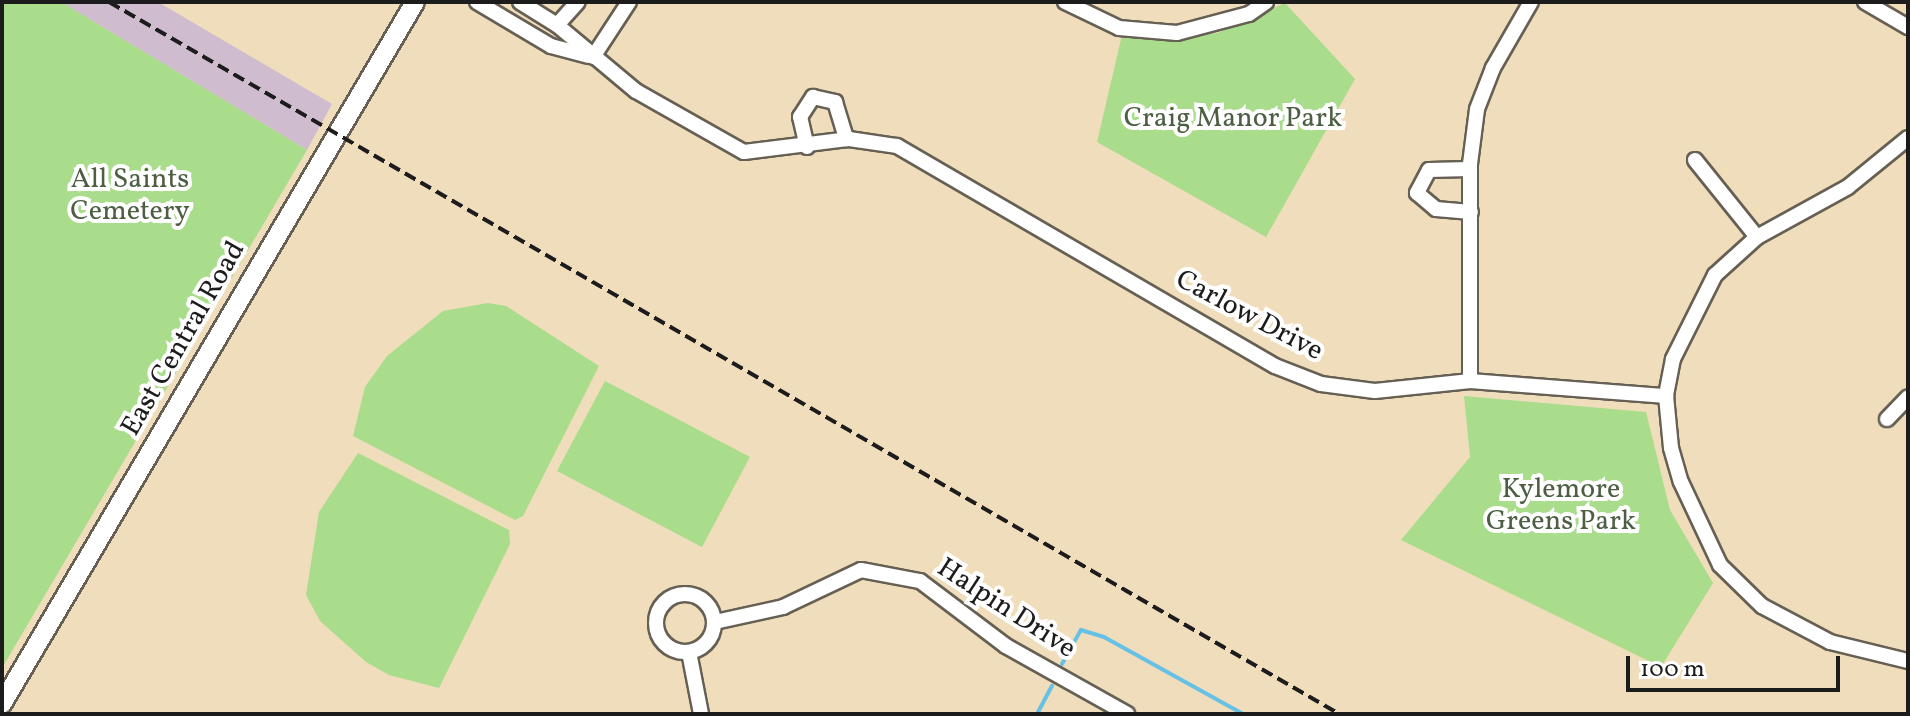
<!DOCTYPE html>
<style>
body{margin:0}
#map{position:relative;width:1910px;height:716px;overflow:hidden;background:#f0ddbc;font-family:Vollkorn,serif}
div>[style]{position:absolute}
.industrial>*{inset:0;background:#cfbdcf}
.green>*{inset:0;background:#a9dc8b}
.stream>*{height:4px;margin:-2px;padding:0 2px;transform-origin:2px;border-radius:2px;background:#67c1e5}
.roads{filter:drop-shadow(2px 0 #666054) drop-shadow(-2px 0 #666054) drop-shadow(0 2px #666054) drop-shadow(0 -2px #666054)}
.minor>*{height:14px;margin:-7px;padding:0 7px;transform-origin:7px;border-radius:7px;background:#fff}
.minor>.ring{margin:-7px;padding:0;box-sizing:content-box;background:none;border:14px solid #fff;border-radius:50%}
.major>*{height:18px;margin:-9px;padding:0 9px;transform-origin:9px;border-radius:9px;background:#fff}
.rail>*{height:4px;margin-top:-2px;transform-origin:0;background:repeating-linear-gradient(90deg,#1c1c1c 0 12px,transparent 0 18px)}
span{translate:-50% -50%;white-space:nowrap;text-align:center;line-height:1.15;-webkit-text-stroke:8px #fff;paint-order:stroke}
.park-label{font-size:28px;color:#4d5f43}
.street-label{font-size:28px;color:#1c1c1c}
.frame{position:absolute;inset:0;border:4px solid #1c1c1c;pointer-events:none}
.scale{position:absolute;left:1626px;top:656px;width:214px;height:36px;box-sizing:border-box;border:4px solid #1c1c1c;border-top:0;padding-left:10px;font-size:24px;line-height:28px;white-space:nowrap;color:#1c1c1c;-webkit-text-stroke:6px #fff;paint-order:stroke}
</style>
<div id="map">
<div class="industrial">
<i style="clip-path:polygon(61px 2px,158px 2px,332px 104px,307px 150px)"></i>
</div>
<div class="green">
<i style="clip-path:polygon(2px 2px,61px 2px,307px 150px,2px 668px)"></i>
<i style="clip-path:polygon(1285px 3px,1355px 79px,1266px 237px,1097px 142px,1122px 35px,1160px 40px,1218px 33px)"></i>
<i style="clip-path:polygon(488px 303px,506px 306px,599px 366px,523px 516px,515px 520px,353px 436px,365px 387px,387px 356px,443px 311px)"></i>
<i style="clip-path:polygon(605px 381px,750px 457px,702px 547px,557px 471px)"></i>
<i style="clip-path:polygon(1464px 396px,1646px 412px,1670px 510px,1713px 583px,1661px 667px,1401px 540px,1470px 457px)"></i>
<i style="clip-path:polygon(358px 453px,509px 530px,510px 544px,439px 688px,389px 675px,366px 662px,320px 621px,306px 595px,319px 512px)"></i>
</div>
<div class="stream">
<i style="left:1062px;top:664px;width:39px;rotate:-61deg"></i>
<i style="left:1081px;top:630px;width:24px;rotate:17deg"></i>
<i style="left:1104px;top:637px;width:159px;rotate:29deg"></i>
<i style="left:1037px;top:714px;width:32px;rotate:-62deg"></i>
</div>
<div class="roads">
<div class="minor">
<i style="left:477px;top:2px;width:86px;rotate:30.7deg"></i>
<i style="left:551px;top:46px;width:38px;rotate:15deg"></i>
<i style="left:520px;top:2px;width:44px;rotate:31.9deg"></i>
<i style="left:557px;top:25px;width:103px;rotate:39.9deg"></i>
<i style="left:636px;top:91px;width:124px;rotate:29.5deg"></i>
<i style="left:744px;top:152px;width:106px;rotate:-7.1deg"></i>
<i style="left:849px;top:139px;width:49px;rotate:8.3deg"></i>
<i style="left:897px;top:146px;width:437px;rotate:30.2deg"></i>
<i style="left:1275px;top:366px;width:49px;rotate:21.4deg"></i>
<i style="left:1321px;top:384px;width:54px;rotate:7.4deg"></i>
<i style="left:1375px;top:391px;width:96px;rotate:-6deg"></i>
<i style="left:1470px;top:381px;width:197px;rotate:4.4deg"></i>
<i style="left:1065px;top:2px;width:60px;rotate:25.7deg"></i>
<i style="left:1119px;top:28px;width:58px;rotate:4.9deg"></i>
<i style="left:1177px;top:33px;width:74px;rotate:-14.8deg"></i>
<i style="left:1249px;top:14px;width:21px;rotate:-35deg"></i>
<i style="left:1865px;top:2px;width:50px;rotate:30.2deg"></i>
<i style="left:557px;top:25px;width:31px;rotate:-48deg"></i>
<i style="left:593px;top:57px;width:66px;rotate:-56.8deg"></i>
<i style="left:1908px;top:138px;width:77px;rotate:140.8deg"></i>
<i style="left:1848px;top:187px;width:104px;rotate:151.2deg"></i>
<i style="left:1757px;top:237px;width:57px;rotate:137.9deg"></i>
<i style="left:1715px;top:275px;width:94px;rotate:116.6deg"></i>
<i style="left:1673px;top:359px;width:38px;rotate:101deg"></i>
<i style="left:1666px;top:396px;width:52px;rotate:84.5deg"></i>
<i style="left:1671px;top:448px;width:35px;rotate:74deg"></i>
<i style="left:1681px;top:482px;width:92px;rotate:64.8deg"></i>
<i style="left:1720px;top:565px;width:59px;rotate:44.3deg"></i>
<i style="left:1762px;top:606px;width:77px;rotate:27.9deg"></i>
<i style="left:1830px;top:642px;width:80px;rotate:13.7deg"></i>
<i style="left:807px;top:147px;width:31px;rotate:-103deg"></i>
<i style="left:800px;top:117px;width:24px;rotate:-57deg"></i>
<i style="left:813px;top:97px;width:23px;rotate:13deg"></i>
<i style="left:835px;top:102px;width:39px;rotate:73deg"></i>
<i style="left:1695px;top:160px;width:99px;rotate:51.2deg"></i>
<i style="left:1470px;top:169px;width:41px;rotate:178.6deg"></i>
<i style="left:1429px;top:170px;width:26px;rotate:118deg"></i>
<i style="left:1417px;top:193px;width:25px;rotate:40deg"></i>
<i style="left:1436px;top:209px;width:35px;rotate:5deg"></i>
<i style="left:1470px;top:381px;width:217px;rotate:-90deg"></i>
<i style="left:1470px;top:164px;width:55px;rotate:-82.7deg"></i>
<i style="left:1477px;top:109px;width:44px;rotate:-68.7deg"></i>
<i style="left:1493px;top:68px;width:76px;rotate:-60.1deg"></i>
<i style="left:1887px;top:419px;width:30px;rotate:-46deg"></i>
<i class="ring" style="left:656px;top:594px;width:44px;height:44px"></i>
<i style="left:715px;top:622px;width:70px;rotate:-12.4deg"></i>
<i style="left:783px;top:607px;width:86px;rotate:-25.4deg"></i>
<i style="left:861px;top:570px;width:60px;rotate:10.6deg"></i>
<i style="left:920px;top:581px;width:108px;rotate:37.1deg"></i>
<i style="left:1006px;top:646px;width:139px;rotate:29.3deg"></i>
<i style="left:689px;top:652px;width:63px;rotate:79deg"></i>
</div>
<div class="major">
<i style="left:2px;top:704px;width:814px;rotate:-59.53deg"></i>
</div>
</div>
<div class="rail">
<i style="left:109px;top:2px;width:1421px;rotate:30.06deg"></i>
</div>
<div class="park-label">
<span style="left:1233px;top:119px">Craig Manor Park</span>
<span style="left:130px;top:196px">All Saints<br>Cemetery</span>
<span style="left:1561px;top:506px">Kylemore<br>Greens Park</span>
</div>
<div class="street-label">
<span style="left:1249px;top:316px;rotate:28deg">Carlow Drive</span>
<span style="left:184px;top:339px;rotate:-60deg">East Central Road</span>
<span style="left:1006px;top:609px;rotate:33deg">Halpin Drive</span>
</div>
<div class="frame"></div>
<div class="scale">100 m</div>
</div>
